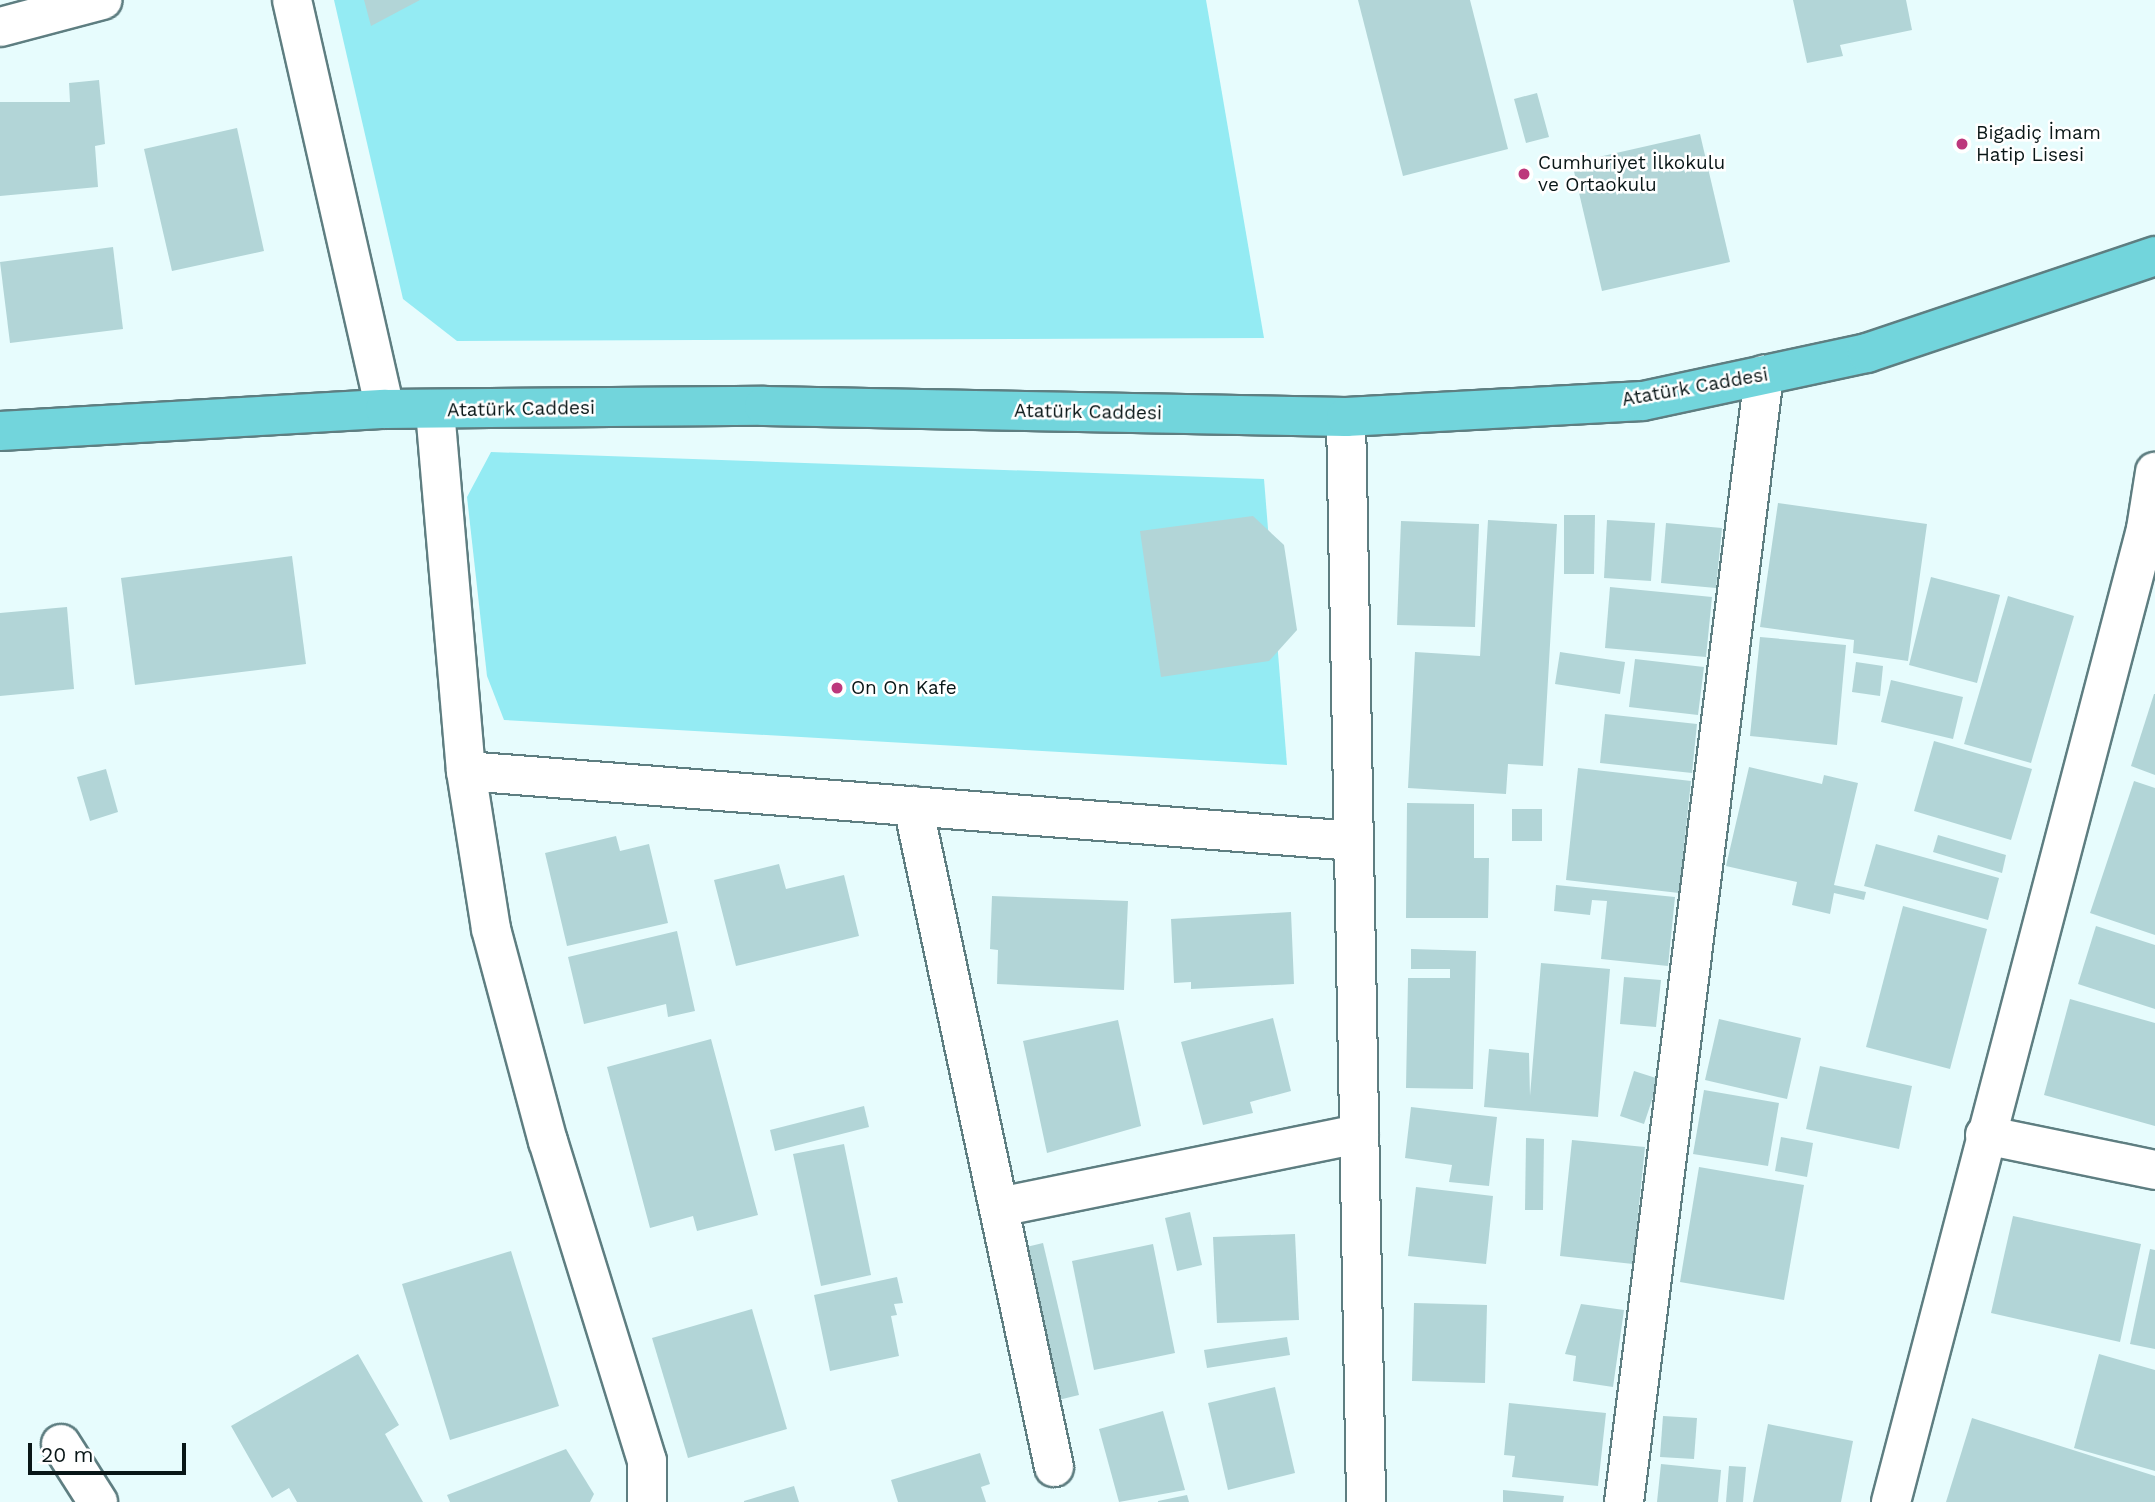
<!DOCTYPE html>
<meta charset="utf-8">
<style>
body{margin:0}
#map{position:relative;width:2155px;height:1502px;overflow:hidden;background:#e7fcfd;font-family:"Work Sans",sans-serif}
div>[style]{position:absolute}
.green>*{inset:0;background:#94ebf3}
.building>*{inset:0;background:#b2d5d7}
.roads{filter:drop-shadow(2px 0 #5e7e81) drop-shadow(-2px 0 #5e7e81) drop-shadow(0 2px #5e7e81) drop-shadow(0 -2px #5e7e81)}
.minor>*{height:38px;margin:-19px;padding:0 19px;transform-origin:19px;border-radius:19px;background:#fff}
.major>*{height:38px;margin:-19px;padding:0 19px;transform-origin:19px;border-radius:19px;background:#72d5dc}
.dots>*{width:19px;height:19px;translate:-50% -50%;box-sizing:border-box;border:4px solid #fff;border-radius:50%}
span{translate:-50% -50%;white-space:nowrap;text-align:center;line-height:1.15;-webkit-text-stroke:5px #fff;paint-order:stroke}
.poi-label{font-size:19px;color:#091617}
.left{translate:0 -50%;text-align:left}
.street-label{font-size:19px;color:#091617}
.scale{position:absolute;left:28px;top:1443px;width:158px;height:32px;box-sizing:border-box;border:4px solid #091617;border-top:0;padding-left:9px;font-size:21px;line-height:24px;white-space:nowrap;color:#091617;-webkit-text-stroke:5px #fff;paint-order:stroke}
</style>
<div id="map">
<div class="green">
<i style="clip-path:polygon(334px 0,1206px 0,1264px 338px,457px 341px,403px 299px)"></i>
<i style="clip-path:polygon(491px 452px,1264px 479px,1287px 765px,504px 720px,487px 676px,467px 497px)"></i>
</div>
<div class="building">
<i style="clip-path:polygon(364px 0,420px 0,371px 26px)"></i>
<i style="clip-path:polygon(1358px 0,1470px 0,1508px 149px,1403px 176px)"></i>
<i style="clip-path:polygon(1793px 0,1906px 0,1912px 30px,1840px 45px,1843px 56px,1807px 63px)"></i>
<i style="clip-path:polygon(99px 80px,105px 144px,95px 146px,98px 187px,0 196px,0 102px,70px 102px,69px 83px)"></i>
<i style="clip-path:polygon(1537px 93px,1549px 137px,1526px 143px,1514px 99px)"></i>
<i style="clip-path:polygon(237px 128px,264px 251px,172px 271px,144px 149px)"></i>
<i style="clip-path:polygon(1700px 134px,1730px 262px,1602px 291px,1572px 163px)"></i>
<i style="clip-path:polygon(113px 247px,123px 329px,10px 343px,0 262px)"></i>
<i style="clip-path:polygon(1778px 503px,1927px 524px,1908px 661px,1853px 653px,1854px 640px,1760px 627px)"></i>
<i style="clip-path:polygon(1564px 515px,1595px 515px,1594px 574px,1564px 574px)"></i>
<i style="clip-path:polygon(1253px 516px,1284px 545px,1297px 630px,1269px 661px,1161px 677px,1140px 531px)"></i>
<i style="clip-path:polygon(1488px 520px,1557px 524px,1543px 766px,1508px 764px,1506px 794px,1408px 788px,1415px 652px,1480px 656px)"></i>
<i style="clip-path:polygon(1607px 520px,1655px 523px,1651px 581px,1604px 578px)"></i>
<i style="clip-path:polygon(1401px 521px,1479px 524px,1475px 627px,1397px 625px)"></i>
<i style="clip-path:polygon(1666px 523px,1722px 528px,1716px 588px,1661px 583px)"></i>
<i style="clip-path:polygon(292px 556px,306px 664px,135px 685px,121px 578px)"></i>
<i style="clip-path:polygon(1931px 577px,2000px 595px,1977px 683px,1909px 665px)"></i>
<i style="clip-path:polygon(1610px 587px,1712px 597px,1706px 657px,1605px 648px)"></i>
<i style="clip-path:polygon(2008px 596px,2074px 616px,2031px 763px,1964px 744px)"></i>
<i style="clip-path:polygon(67px 607px,74px 689px,0 696px,0 613px)"></i>
<i style="clip-path:polygon(1760px 637px,1846px 645px,1837px 745px,1750px 736px)"></i>
<i style="clip-path:polygon(1560px 652px,1625px 662px,1620px 694px,1555px 684px)"></i>
<i style="clip-path:polygon(1635px 659px,1704px 667px,1698px 715px,1629px 707px)"></i>
<i style="clip-path:polygon(1856px 662px,1883px 666px,1880px 696px,1852px 692px)"></i>
<i style="clip-path:polygon(1891px 680px,1963px 697px,1953px 739px,1881px 722px)"></i>
<i style="clip-path:polygon(2154px 694px,2155px 694px,2155px 775px,2131px 766px)"></i>
<i style="clip-path:polygon(1605px 714px,1697px 724px,1692px 773px,1600px 763px)"></i>
<i style="clip-path:polygon(1934px 741px,2032px 769px,2011px 840px,1914px 811px)"></i>
<i style="clip-path:polygon(1749px 767px,1822px 784px,1824px 775px,1858px 783px,1834px 885px,1866px 892px,1864px 900px,1834px 893px,1830px 914px,1792px 905px,1797px 882px,1726px 866px)"></i>
<i style="clip-path:polygon(1578px 768px,1691px 781px,1679px 893px,1566px 880px)"></i>
<i style="clip-path:polygon(106px 769px,118px 812px,90px 821px,77px 777px)"></i>
<i style="clip-path:polygon(2134px 781px,2155px 788px,2155px 935px,2090px 913px)"></i>
<i style="clip-path:polygon(1407px 803px,1474px 804px,1474px 858px,1489px 858px,1488px 918px,1406px 918px)"></i>
<i style="clip-path:polygon(1512px 809px,1542px 809px,1542px 841px,1512px 841px)"></i>
<i style="clip-path:polygon(1938px 835px,2006px 855px,2002px 873px,1933px 852px)"></i>
<i style="clip-path:polygon(616px 836px,620px 851px,649px 844px,668px 923px,567px 946px,545px 853px)"></i>
<i style="clip-path:polygon(1876px 844px,1999px 878px,1988px 920px,1864px 886px)"></i>
<i style="clip-path:polygon(779px 864px,786px 889px,844px 875px,859px 936px,736px 966px,714px 880px)"></i>
<i style="clip-path:polygon(1556px 885px,1675px 897px,1668px 966px,1601px 959px,1607px 901px,1592px 900px,1590px 915px,1554px 911px)"></i>
<i style="clip-path:polygon(992px 896px,1128px 901px,1124px 990px,997px 984px,998px 950px,990px 949px)"></i>
<i style="clip-path:polygon(1903px 906px,1987px 929px,1950px 1069px,1866px 1047px)"></i>
<i style="clip-path:polygon(1291px 912px,1294px 984px,1191px 989px,1191px 982px,1174px 983px,1171px 919px)"></i>
<i style="clip-path:polygon(2096px 926px,2155px 945px,2155px 1009px,2078px 984px)"></i>
<i style="clip-path:polygon(677px 931px,695px 1011px,668px 1017px,666px 1004px,584px 1024px,568px 957px)"></i>
<i style="clip-path:polygon(1411px 949px,1476px 951px,1473px 1089px,1406px 1088px,1408px 978px,1450px 978px,1450px 969px,1411px 969px)"></i>
<i style="clip-path:polygon(1541px 963px,1610px 969px,1598px 1117px,1484px 1107px,1489px 1049px,1529px 1053px,1530px 1096px)"></i>
<i style="clip-path:polygon(1624px 977px,1661px 980px,1656px 1027px,1620px 1024px)"></i>
<i style="clip-path:polygon(2070px 999px,2155px 1023px,2155px 1126px,2044px 1095px)"></i>
<i style="clip-path:polygon(1273px 1018px,1291px 1091px,1250px 1102px,1253px 1113px,1203px 1125px,1181px 1042px)"></i>
<i style="clip-path:polygon(1719px 1019px,1801px 1038px,1787px 1099px,1705px 1080px)"></i>
<i style="clip-path:polygon(1118px 1020px,1141px 1126px,1047px 1153px,1023px 1041px)"></i>
<i style="clip-path:polygon(711px 1039px,758px 1215px,697px 1231px,693px 1216px,650px 1228px,607px 1067px)"></i>
<i style="clip-path:polygon(1820px 1066px,1912px 1086px,1899px 1149px,1806px 1129px)"></i>
<i style="clip-path:polygon(1634px 1071px,1659px 1079px,1644px 1124px,1620px 1116px)"></i>
<i style="clip-path:polygon(1704px 1090px,1779px 1103px,1768px 1166px,1693px 1154px)"></i>
<i style="clip-path:polygon(864px 1106px,869px 1127px,775px 1151px,770px 1130px)"></i>
<i style="clip-path:polygon(1411px 1107px,1497px 1117px,1489px 1186px,1449px 1182px,1452px 1165px,1405px 1158px)"></i>
<i style="clip-path:polygon(1781px 1137px,1813px 1143px,1807px 1177px,1775px 1171px)"></i>
<i style="clip-path:polygon(1526px 1138px,1544px 1139px,1543px 1210px,1525px 1210px)"></i>
<i style="clip-path:polygon(1572px 1140px,1645px 1147px,1633px 1264px,1560px 1256px)"></i>
<i style="clip-path:polygon(844px 1144px,871px 1275px,821px 1286px,793px 1154px)"></i>
<i style="clip-path:polygon(1699px 1167px,1804px 1185px,1784px 1300px,1680px 1282px)"></i>
<i style="clip-path:polygon(1416px 1187px,1493px 1196px,1486px 1264px,1408px 1256px)"></i>
<i style="clip-path:polygon(1190px 1212px,1202px 1265px,1177px 1271px,1165px 1218px)"></i>
<i style="clip-path:polygon(2013px 1216px,2141px 1244px,2120px 1342px,1991px 1313px)"></i>
<i style="clip-path:polygon(1295px 1234px,1299px 1320px,1217px 1323px,1213px 1237px)"></i>
<i style="clip-path:polygon(1043px 1243px,1079px 1395px,1050px 1402px,1014px 1250px)"></i>
<i style="clip-path:polygon(1153px 1244px,1175px 1353px,1094px 1370px,1072px 1261px)"></i>
<i style="clip-path:polygon(2150px 1249px,2155px 1250px,2155px 1349px,2130px 1344px)"></i>
<i style="clip-path:polygon(511px 1251px,559px 1406px,450px 1440px,402px 1284px)"></i>
<i style="clip-path:polygon(897px 1277px,903px 1303px,894px 1304px,897px 1315px,891px 1316px,899px 1356px,830px 1371px,814px 1295px)"></i>
<i style="clip-path:polygon(1414px 1303px,1487px 1305px,1485px 1383px,1412px 1381px)"></i>
<i style="clip-path:polygon(1581px 1304px,1624px 1310px,1613px 1387px,1573px 1381px,1576px 1356px,1565px 1354px)"></i>
<i style="clip-path:polygon(752px 1309px,787px 1429px,688px 1458px,652px 1338px)"></i>
<i style="clip-path:polygon(1287px 1337px,1290px 1355px,1207px 1368px,1204px 1350px)"></i>
<i style="clip-path:polygon(358px 1354px,399px 1425px,385px 1434px,423px 1502px,297px 1502px,289px 1488px,272px 1498px,231px 1426px)"></i>
<i style="clip-path:polygon(2099px 1354px,2155px 1370px,2155px 1471px,2074px 1448px)"></i>
<i style="clip-path:polygon(1275px 1387px,1295px 1473px,1228px 1490px,1208px 1403px)"></i>
<i style="clip-path:polygon(1509px 1403px,1606px 1413px,1598px 1486px,1512px 1477px,1515px 1456px,1504px 1455px)"></i>
<i style="clip-path:polygon(1163px 1411px,1185px 1490px,1119px 1502px,1099px 1429px)"></i>
<i style="clip-path:polygon(1663px 1416px,1697px 1418px,1694px 1459px,1660px 1457px)"></i>
<i style="clip-path:polygon(1972px 1418px,2155px 1476px,2155px 1502px,1946px 1502px)"></i>
<i style="clip-path:polygon(1768px 1424px,1853px 1441px,1841px 1502px,1753px 1502px)"></i>
<i style="clip-path:polygon(566px 1449px,594px 1494px,590px 1502px,450px 1502px,447px 1495px)"></i>
<i style="clip-path:polygon(980px 1453px,990px 1484px,981px 1487px,986px 1502px,898px 1502px,891px 1480px)"></i>
<i style="clip-path:polygon(1661px 1464px,1721px 1470px,1718px 1502px,1657px 1502px)"></i>
<i style="clip-path:polygon(1729px 1466px,1746px 1467px,1743px 1502px,1726px 1502px)"></i>
<i style="clip-path:polygon(794px 1486px,799px 1502px,744px 1502px,744px 1501px)"></i>
<i style="clip-path:polygon(1503px 1490px,1564px 1496px,1563px 1502px,1503px 1502px)"></i>
<i style="clip-path:polygon(1187px 1495px,1189px 1502px,1158px 1502px,1158px 1501px)"></i>
</div>
<div class="roads">
<div class="minor">
<i style="left:292px;top:0;width:419px;rotate:77.2deg"></i>
<i style="left:0;top:27px;width:106px;rotate:-14.8deg"></i>
<i style="left:435px;top:410px;width:362px;rotate:85.1deg"></i>
<i style="left:466px;top:771px;width:160px;rotate:81deg"></i>
<i style="left:491px;top:929px;width:220px;rotate:75deg"></i>
<i style="left:548px;top:1141px;width:335px;rotate:72.8deg"></i>
<i style="left:647px;top:1461px;width:41px;rotate:90deg"></i>
<i style="left:1346px;top:417px;width:1085px;rotate:88.94deg"></i>
<i style="left:466px;top:771px;width:890px;rotate:4.51deg"></i>
<i style="left:913px;top:806px;width:676px;rotate:77.96deg"></i>
<i style="left:1985px;top:1135px;width:174px;rotate:11.6deg"></i>
<i style="left:999px;top:1207px;width:367px;rotate:-11.5deg"></i>
<i style="left:61px;top:1444px;width:69px;rotate:57.5deg"></i>
<i style="left:1624px;top:1502px;width:1136px;rotate:-82.92deg"></i>
<i style="left:1891px;top:1502px;width:1006px;rotate:-75.31deg"></i>
<i style="left:2146px;top:529px;width:58px;rotate:-81deg"></i>
</div>
<div class="major">
<i style="left:0;top:431px;width:386px;rotate:-3.3deg"></i>
<i style="left:385px;top:409px;width:379px;rotate:-0.5deg"></i>
<i style="left:764px;top:406px;width:582px;rotate:1.08deg"></i>
<i style="left:1346px;top:417px;width:297px;rotate:-3.1deg"></i>
<i style="left:1643px;top:401px;width:229px;rotate:-12.1deg"></i>
<i style="left:1867px;top:353px;width:304px;rotate:-18.6deg"></i>
</div>
</div>
<div class="dots">
<i style="left:1962px;top:144px;background:#bc387c"></i>
<i style="left:1524px;top:174px;background:#bc387c"></i>
<i style="left:837px;top:688px;background:#bc387c"></i>
</div>
<div class="poi-label">
<span class="left" style="left:1976px;top:144px">Bigadiç İmam<br>Hatip Lisesi</span>
<span class="left" style="left:1538px;top:174px">Cumhuriyet İlkokulu<br>ve Ortaokulu</span>
<span class="left" style="left:851px;top:688px">On On Kafe</span>
</div>
<div class="street-label">
<span style="left:1695px;top:387px;rotate:-10deg">Atatürk Caddesi</span>
<span style="left:521px;top:409px;rotate:-1deg">Atatürk Caddesi</span>
<span style="left:1088px;top:412px;rotate:1deg">Atatürk Caddesi</span>
</div>
<div class="scale">20 m</div>
</div>
